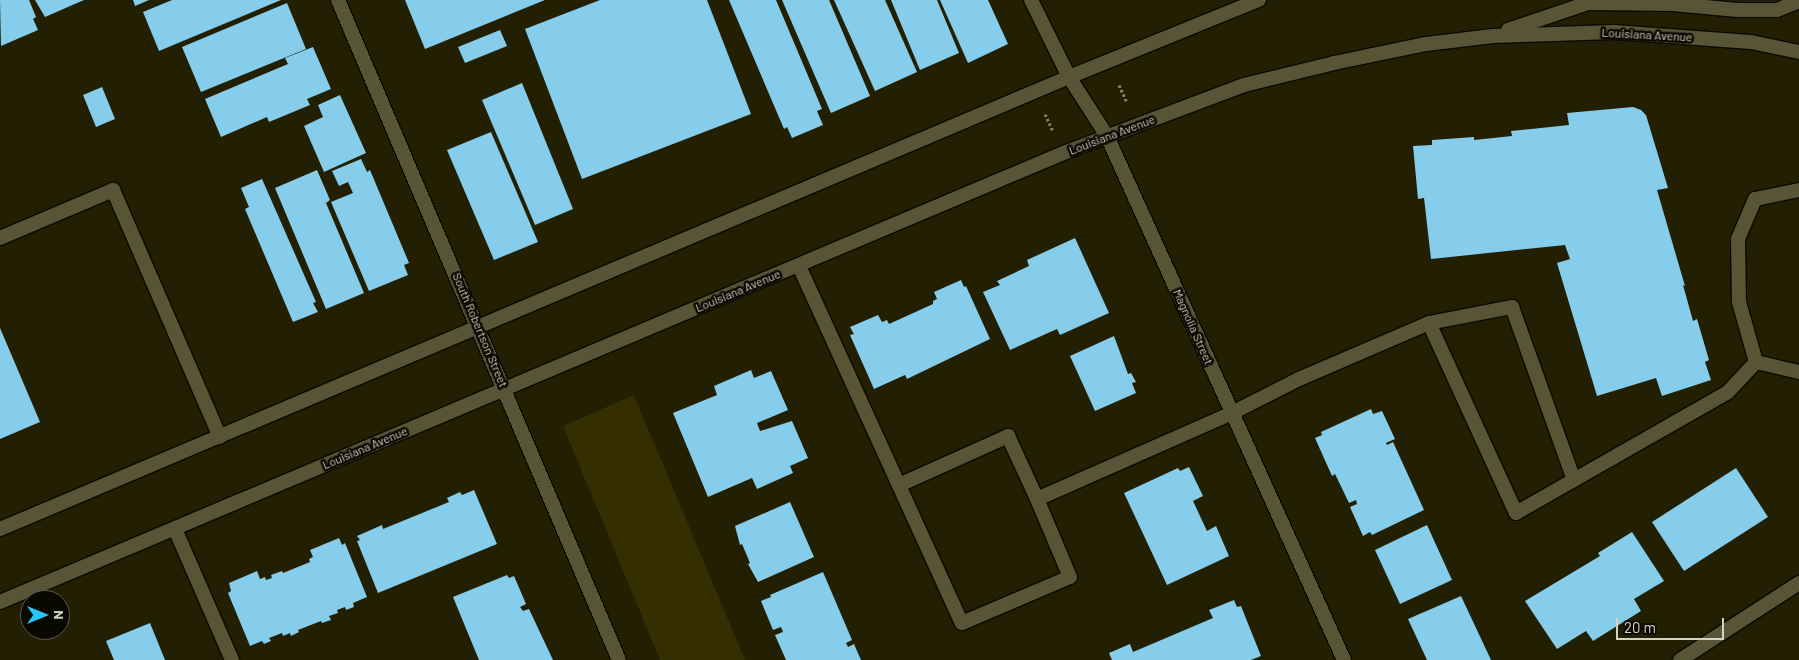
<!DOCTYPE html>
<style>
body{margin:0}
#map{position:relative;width:1799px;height:660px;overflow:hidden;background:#231f02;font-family:Barlow,sans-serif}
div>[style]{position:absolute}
.green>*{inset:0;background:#342e01}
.building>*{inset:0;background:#86cdec}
.path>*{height:3px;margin-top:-1.5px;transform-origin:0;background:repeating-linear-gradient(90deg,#827e68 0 2.5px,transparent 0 5px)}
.roads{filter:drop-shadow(1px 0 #0d0800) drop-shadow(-1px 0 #0d0800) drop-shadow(0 1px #0d0800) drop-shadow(0 -1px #0d0800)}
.service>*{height:14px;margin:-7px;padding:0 7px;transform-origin:7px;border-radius:7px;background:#585436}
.minor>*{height:14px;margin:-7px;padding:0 7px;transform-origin:7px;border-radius:7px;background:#585436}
.tertiary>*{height:14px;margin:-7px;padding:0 7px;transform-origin:7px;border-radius:7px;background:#585436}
span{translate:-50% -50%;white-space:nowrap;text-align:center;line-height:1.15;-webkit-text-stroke:5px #0a0901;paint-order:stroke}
.street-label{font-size:12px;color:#d5d2c2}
.north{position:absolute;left:20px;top:590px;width:50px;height:50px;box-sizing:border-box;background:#0a0901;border:1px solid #5b594e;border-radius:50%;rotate:90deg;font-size:14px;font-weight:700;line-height:20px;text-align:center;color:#d5d2c2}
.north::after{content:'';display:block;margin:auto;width:18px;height:22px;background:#25c9fe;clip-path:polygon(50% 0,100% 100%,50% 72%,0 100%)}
.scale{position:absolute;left:1616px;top:618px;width:108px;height:22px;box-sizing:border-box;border:2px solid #d5d2c2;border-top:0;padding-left:6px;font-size:15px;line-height:18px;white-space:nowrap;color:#d5d2c2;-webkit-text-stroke:4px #0a0901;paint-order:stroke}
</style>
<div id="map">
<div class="green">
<i style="clip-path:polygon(634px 395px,745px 660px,660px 660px,563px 426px)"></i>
</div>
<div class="building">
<i style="clip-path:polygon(0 0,29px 0,36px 17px,33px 19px,38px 30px,1px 46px)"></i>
<i style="clip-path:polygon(35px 0,84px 0,45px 17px)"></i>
<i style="clip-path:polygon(133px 0,149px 0,135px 6px)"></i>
<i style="clip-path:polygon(172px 0,281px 0,159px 51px,143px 12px)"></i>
<i style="clip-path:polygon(405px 0,545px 0,425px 49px)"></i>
<i style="clip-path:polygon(600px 0,707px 0,751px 114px,582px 179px,525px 29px)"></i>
<i style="clip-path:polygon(729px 0,776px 0,822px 109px,817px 111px,823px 125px,792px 138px,787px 127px,784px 129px)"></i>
<i style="clip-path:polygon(782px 0,829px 0,870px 96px,831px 113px)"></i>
<i style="clip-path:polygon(834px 0,885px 0,917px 72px,875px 91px)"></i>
<i style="clip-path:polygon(891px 0,937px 0,959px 53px,920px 70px)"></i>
<i style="clip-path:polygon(940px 0,988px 0,1008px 44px,968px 63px)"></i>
<i style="clip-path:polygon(287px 3px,306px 49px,201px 92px,182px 47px)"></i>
<i style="clip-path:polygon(500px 30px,507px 46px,465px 63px,458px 47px)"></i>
<i style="clip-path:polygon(313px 47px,331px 89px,307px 99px,310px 105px,269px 122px,267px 117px,221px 137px,205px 99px,288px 64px,285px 58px)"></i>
<i style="clip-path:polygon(522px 83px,573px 209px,535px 225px,482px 100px)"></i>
<i style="clip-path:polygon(102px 87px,115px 119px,96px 127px,83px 95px)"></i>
<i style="clip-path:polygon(340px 95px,366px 153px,324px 172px,304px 126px,323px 117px,318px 105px)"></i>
<i style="clip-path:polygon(1633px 107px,1641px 110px,1646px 115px,1668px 188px,1657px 190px,1685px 286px,1683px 285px,1693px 321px,1697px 319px,1709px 360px,1705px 362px,1711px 380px,1662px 396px,1656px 378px,1597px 396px,1557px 263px,1570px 259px,1565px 245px,1431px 259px,1424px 198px,1418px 199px,1413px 146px,1432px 145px,1432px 140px,1474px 137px,1474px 140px,1512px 136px,1511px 131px,1569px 125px,1567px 113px)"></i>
<i style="clip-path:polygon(491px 132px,538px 242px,494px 260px,447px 150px)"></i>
<i style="clip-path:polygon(361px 159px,367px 172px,370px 170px,409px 263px,404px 265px,408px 275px,369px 291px,331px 202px,353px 193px,348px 182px,339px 186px,332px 171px)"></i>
<i style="clip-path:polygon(317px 170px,330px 200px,326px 203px,364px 293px,326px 309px,275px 188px)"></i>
<i style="clip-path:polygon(262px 179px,316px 302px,313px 303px,318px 312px,293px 322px,245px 209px,249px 207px,241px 188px)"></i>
<i style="clip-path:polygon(1075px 238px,1109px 313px,1060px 335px,1057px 329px,1010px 350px,983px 292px,1000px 285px,997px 281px,1029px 266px,1027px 260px)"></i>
<i style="clip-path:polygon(961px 280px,964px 287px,966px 286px,990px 339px,907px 379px,905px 375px,874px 389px,850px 335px,854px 334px,850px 327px,878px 315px,882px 322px,887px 320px,889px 324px,933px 304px,933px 301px,937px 299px,934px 292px)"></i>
<i style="clip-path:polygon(0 328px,40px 422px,0 439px)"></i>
<i style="clip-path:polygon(1114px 336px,1128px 374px,1131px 373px,1136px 382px,1132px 383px,1136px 393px,1095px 411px,1070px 356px)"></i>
<i style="clip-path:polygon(751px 370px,754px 378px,771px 371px,788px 410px,757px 423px,760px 431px,792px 421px,808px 458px,790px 466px,793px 473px,757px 489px,752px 478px,708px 497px,673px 413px,717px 395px,714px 386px)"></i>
<i style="clip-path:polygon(1371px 409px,1373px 414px,1382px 411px,1395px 439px,1386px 443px,1387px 445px,1393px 442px,1424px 510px,1372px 535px,1370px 532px,1363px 536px,1350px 507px,1357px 504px,1356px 500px,1349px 503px,1335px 474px,1332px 476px,1315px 438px,1322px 435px,1321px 432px)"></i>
<i style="clip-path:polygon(1189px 467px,1203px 496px,1193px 501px,1207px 531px,1216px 526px,1229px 556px,1167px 585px,1124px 493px,1178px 468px,1180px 471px)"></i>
<i style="clip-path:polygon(1736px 468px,1768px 517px,1684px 571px,1652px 522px)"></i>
<i style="clip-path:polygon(474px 490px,497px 544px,378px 593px,357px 541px,360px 540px,357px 536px,382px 525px,383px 529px,449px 502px,447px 498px,460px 492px,462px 495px)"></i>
<i style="clip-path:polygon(790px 502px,814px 557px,758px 582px,748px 564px,750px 563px,742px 544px,740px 545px,735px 526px)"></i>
<i style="clip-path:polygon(1427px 525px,1452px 580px,1400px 604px,1375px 550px)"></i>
<i style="clip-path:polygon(1632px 532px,1664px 581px,1634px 599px,1641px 611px,1593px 641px,1586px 631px,1557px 649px,1525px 601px,1600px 556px,1598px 553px)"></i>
<i style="clip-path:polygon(339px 538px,342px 545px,345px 543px,367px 597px,353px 603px,354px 607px,346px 610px,345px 607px,337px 610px,338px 613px,329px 616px,331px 620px,322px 623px,321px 621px,298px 630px,299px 632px,291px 636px,290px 633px,283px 636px,282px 633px,269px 638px,271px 641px,264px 644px,262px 641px,250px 646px,228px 593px,231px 591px,229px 583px,257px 571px,260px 579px,265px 577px,266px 580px,272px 578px,271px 575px,282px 571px,283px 573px,310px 562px,309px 559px,313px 557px,310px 550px)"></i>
<i style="clip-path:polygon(823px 572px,852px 640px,846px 643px,848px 647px,854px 644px,861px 660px,786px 660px,775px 635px,783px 632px,781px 627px,773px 630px,761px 601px,771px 597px,770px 595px)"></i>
<i style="clip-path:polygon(507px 575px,509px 578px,514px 576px,526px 604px,520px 607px,523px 611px,529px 609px,553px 660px,479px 660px,453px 597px)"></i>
<i style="clip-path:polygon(1461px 596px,1491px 660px,1427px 660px,1408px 619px)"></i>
<i style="clip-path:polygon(1234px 600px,1237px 607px,1241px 606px,1261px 656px,1251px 660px,1112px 660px,1109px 653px,1130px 644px,1133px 652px,1213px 618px,1209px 610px)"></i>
<i style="clip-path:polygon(150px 623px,165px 660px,114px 660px,106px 641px)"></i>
</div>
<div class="path">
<i style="left:1119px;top:85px;width:19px;rotate:65deg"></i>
<i style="left:1045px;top:114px;width:19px;rotate:65deg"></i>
</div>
<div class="roads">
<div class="service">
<i style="left:1799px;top:190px;width:45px;rotate:168.4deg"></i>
<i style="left:1755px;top:199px;width:43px;rotate:113deg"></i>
<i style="left:1738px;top:239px;width:63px;rotate:89.1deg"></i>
<i style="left:1739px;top:302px;width:62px;rotate:74.2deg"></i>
<i style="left:1756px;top:362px;width:44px;rotate:13.1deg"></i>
<i style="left:0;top:238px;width:123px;rotate:-23deg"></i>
<i style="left:113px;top:190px;width:269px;rotate:66.6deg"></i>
<i style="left:799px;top:266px;width:392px;rotate:65.5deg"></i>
<i style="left:962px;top:623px;width:117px;rotate:-23.1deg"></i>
<i style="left:1070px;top:577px;width:85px;rotate:-112.9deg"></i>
<i style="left:1037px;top:499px;width:213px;rotate:-23.8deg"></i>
<i style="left:1232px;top:413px;width:75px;rotate:-26.9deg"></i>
<i style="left:1299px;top:379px;width:142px;rotate:-23.3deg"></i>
<i style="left:1429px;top:323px;width:209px;rotate:65.4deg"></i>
<i style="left:1516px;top:513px;width:244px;rotate:-29.7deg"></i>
<i style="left:1728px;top:392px;width:41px;rotate:-47deg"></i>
<i style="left:1429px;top:323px;width:85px;rotate:-10.9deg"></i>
<i style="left:1512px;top:307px;width:184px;rotate:70.3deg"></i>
<i style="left:899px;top:485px;width:120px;rotate:-24.2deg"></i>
<i style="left:1008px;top:436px;width:69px;rotate:65.3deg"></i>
<i style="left:175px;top:529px;width:143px;rotate:66.5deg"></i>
</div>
<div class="minor">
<i style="left:338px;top:0;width:717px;rotate:66.94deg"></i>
<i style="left:1031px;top:0;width:86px;rotate:63.7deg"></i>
<i style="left:1069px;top:77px;width:70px;rotate:57.2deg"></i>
<i style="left:1107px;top:136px;width:575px;rotate:65.66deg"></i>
<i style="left:1680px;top:660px;width:142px;rotate:-32.9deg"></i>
</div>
<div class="tertiary">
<i style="left:1508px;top:30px;width:84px;rotate:-18.6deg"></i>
<i style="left:1588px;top:3px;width:84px;rotate:0.7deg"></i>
<i style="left:1672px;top:4px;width:66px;rotate:5.2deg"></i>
<i style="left:1738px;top:10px;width:39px"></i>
<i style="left:1777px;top:10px;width:24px;rotate:-22deg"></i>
<i style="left:0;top:529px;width:1161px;rotate:-22.92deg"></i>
<i style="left:1069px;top:77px;width:205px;rotate:-22.1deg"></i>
<i style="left:0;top:602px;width:1157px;rotate:-22.89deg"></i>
<i style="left:1066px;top:152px;width:190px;rotate:-20.6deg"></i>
<i style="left:1244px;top:85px;width:93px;rotate:-13.7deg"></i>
<i style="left:1334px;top:63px;width:94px;rotate:-11.7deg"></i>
<i style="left:1426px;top:44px;width:67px;rotate:-6.8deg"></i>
<i style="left:1493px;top:36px;width:121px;rotate:-1.9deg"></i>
<i style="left:1614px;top:32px;width:137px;rotate:4.2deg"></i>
<i style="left:1751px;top:42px;width:49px;rotate:11.8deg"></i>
</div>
</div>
<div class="street-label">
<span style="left:1647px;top:35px;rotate:3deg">Louisiana Avenue</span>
<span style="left:1112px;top:135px;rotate:-21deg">Louisiana Avenue</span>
<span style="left:738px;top:291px;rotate:-23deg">Louisiana Avenue</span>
<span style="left:1193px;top:327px;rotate:66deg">Magnolia Street</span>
<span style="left:480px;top:330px;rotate:67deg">South Robertson Street</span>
<span style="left:365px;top:448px;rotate:-23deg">Louisiana Avenue</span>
</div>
<div class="north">N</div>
<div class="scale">20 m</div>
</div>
